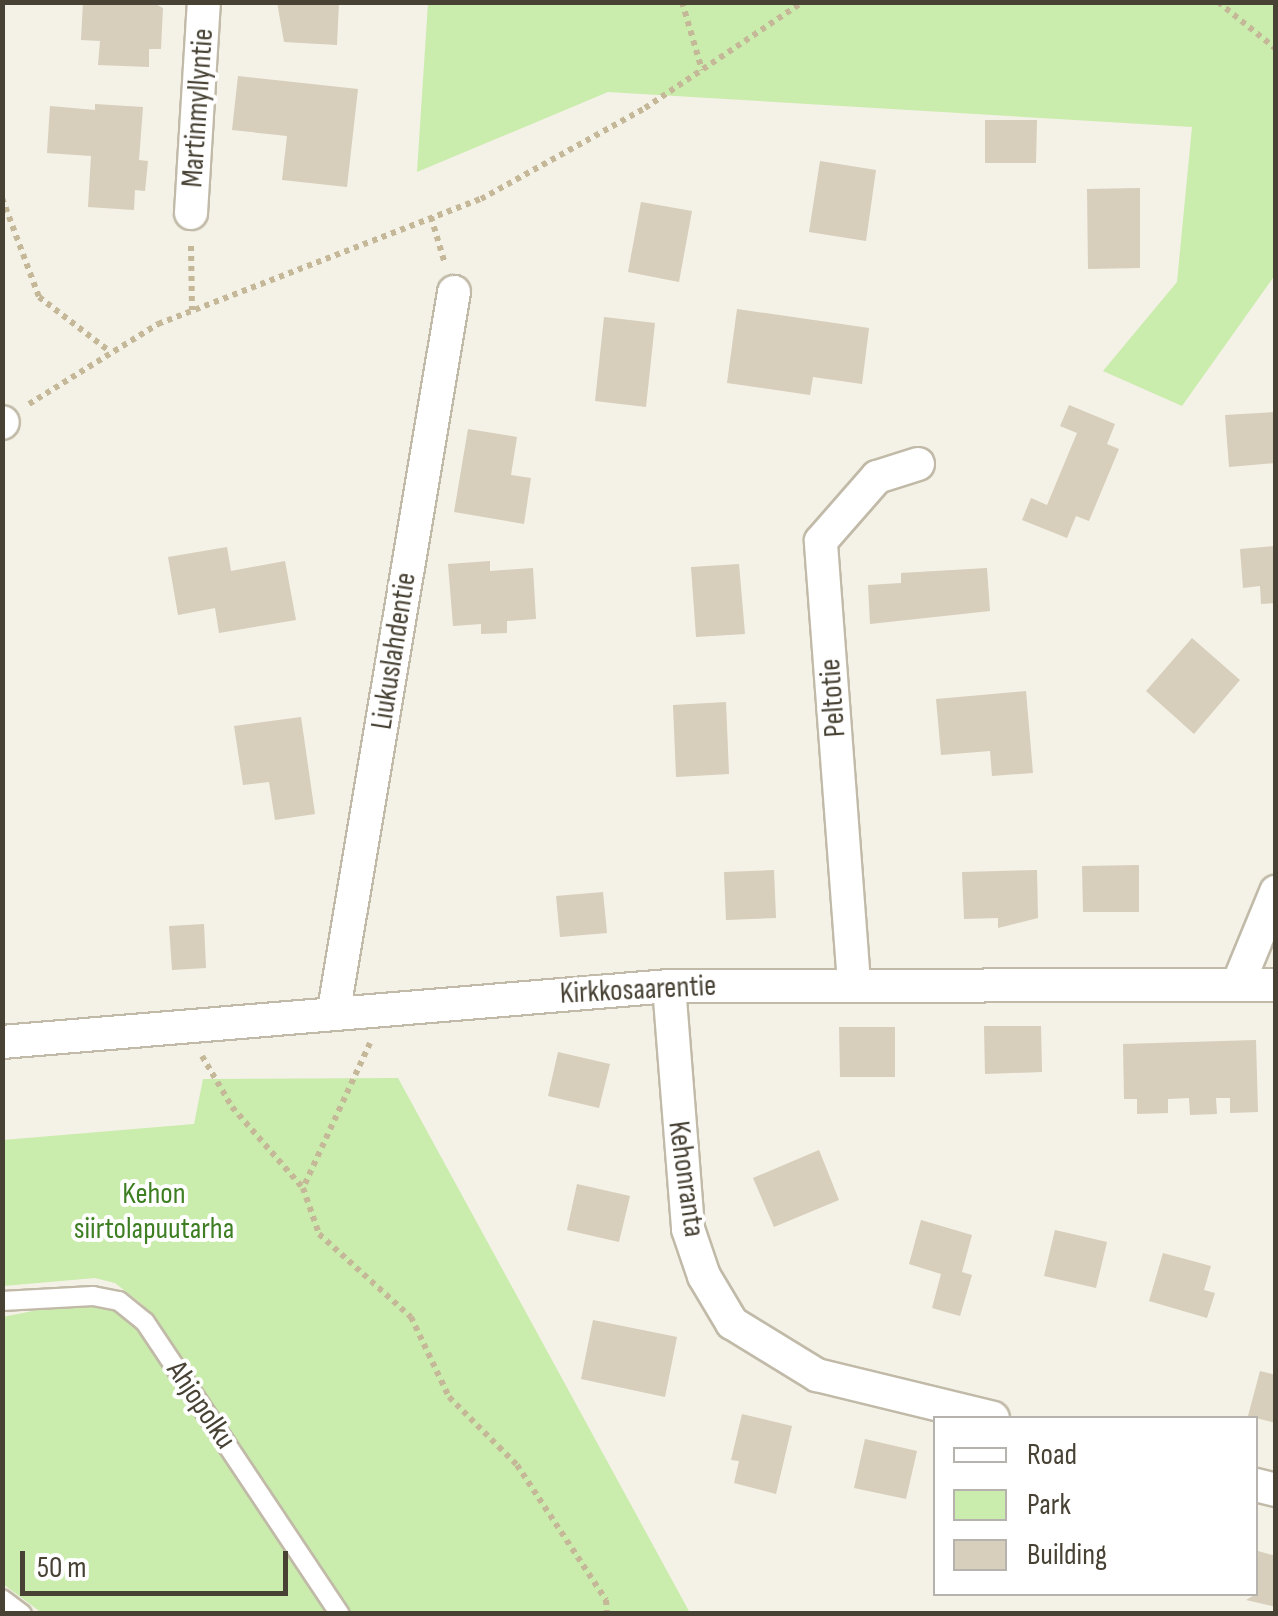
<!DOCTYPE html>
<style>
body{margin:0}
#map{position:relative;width:1278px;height:1616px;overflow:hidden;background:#f4f1e6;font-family:"Sofia Sans Condensed",sans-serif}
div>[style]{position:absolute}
.green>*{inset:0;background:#caecac}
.building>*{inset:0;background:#d7cebb}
.path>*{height:6px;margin-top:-3px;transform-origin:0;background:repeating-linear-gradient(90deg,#c4b898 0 5px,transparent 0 10px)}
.roads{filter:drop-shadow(2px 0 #c1baa8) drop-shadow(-2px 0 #c1baa8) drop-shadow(0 2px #c1baa8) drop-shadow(0 -2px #c1baa8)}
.lane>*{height:18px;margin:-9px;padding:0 9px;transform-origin:9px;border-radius:9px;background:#fff}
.street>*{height:32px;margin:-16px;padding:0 16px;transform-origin:16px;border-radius:16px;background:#fff}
span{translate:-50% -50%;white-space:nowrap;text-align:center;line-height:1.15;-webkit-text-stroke:8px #fff;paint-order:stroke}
.street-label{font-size:30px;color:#484235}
.park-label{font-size:30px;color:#3e7f23}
.frame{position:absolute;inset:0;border:5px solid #484235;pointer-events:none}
.legend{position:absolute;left:933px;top:1416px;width:325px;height:180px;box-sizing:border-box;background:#fff;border:2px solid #b6b3ae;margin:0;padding:12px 18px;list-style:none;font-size:30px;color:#484235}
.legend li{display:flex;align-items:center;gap:20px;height:50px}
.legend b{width:50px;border:2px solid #b6b3ae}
.scale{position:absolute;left:20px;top:1551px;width:268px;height:45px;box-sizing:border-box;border:5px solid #484235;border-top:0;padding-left:12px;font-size:30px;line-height:35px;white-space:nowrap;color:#484235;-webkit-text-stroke:8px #fff;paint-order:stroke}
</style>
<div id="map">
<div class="green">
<i style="clip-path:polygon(428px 3px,1275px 3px,1275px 275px,1182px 406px,1103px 371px,1177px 282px,1192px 127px,608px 92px,417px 172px)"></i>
<i style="clip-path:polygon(398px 1078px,690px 1613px,351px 1613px,142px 1304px,115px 1283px,95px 1278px,3px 1286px,3px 1140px,194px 1124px,203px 1079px)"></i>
<i style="clip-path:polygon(77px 1302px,106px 1306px,133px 1320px,326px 1613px,42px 1613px,3px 1584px,3px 1317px)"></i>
</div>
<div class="building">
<i style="clip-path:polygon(83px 2px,152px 2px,163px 8px,161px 49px,149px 49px,149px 67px,98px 65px,100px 41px,81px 40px)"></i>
<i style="clip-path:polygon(277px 2px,339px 2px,337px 45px,284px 42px)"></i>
<i style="clip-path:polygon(238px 76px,358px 89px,347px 187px,282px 180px,287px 136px,232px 130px)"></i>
<i style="clip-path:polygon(95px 104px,143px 107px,139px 160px,148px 161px,145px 191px,135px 190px,134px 210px,88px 207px,91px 156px,47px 153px,50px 106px,95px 110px)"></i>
<i style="clip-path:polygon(985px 120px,1037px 120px,1036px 163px,985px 163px)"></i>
<i style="clip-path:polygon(820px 161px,876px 170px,866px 241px,809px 232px)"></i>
<i style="clip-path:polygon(1140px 188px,1140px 268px,1088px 269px,1087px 189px)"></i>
<i style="clip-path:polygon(641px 202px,692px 211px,679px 282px,628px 272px)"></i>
<i style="clip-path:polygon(737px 309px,869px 328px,862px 384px,813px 377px,810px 395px,727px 383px)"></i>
<i style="clip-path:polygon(604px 317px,655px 323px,646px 407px,595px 401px)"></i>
<i style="clip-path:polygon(1069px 405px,1115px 424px,1107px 444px,1119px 449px,1089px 521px,1076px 516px,1067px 538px,1022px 520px,1031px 498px,1047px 505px,1077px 433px,1060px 426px)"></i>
<i style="clip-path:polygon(1276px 412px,1276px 463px,1229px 467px,1225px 415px)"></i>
<i style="clip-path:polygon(468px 429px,517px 437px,511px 475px,531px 478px,524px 524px,454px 512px)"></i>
<i style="clip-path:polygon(1276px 546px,1276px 603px,1261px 604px,1260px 586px,1243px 588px,1240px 549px)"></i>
<i style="clip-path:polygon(227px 547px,231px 571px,285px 561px,296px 620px,219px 633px,215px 608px,178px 615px,168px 557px)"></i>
<i style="clip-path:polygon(490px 561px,490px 571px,533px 568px,536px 619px,507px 621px,507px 633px,481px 634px,481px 624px,453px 626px,448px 564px)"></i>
<i style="clip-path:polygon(739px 564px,745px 634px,696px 637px,691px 567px)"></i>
<i style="clip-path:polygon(987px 568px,990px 611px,870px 624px,868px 585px,901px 583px,901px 573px)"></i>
<i style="clip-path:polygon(1192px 638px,1240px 680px,1194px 734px,1146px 691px)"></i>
<i style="clip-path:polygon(1026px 691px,1033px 773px,992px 776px,990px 751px,941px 755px,936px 699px)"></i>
<i style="clip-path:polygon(726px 702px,729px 774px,676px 777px,673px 705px)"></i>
<i style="clip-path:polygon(301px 717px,315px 814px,275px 820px,269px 782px,243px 785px,234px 726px)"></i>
<i style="clip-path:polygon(1139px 865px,1139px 912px,1083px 912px,1082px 866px)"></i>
<i style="clip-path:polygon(774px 870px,776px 918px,726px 920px,724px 872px)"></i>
<i style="clip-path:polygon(1037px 870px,1038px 918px,998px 928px,998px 918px,964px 919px,962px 872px)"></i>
<i style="clip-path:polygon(603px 892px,607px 933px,560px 937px,556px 896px)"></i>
<i style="clip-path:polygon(204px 924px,206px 968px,172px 970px,169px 926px)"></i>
<i style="clip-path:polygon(984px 1026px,1041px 1026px,1042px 1072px,985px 1074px)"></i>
<i style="clip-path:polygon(839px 1027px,895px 1027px,895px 1077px,840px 1077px)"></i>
<i style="clip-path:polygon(1256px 1040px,1258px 1112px,1230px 1113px,1230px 1098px,1216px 1098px,1217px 1114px,1190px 1115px,1189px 1098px,1168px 1099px,1168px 1113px,1137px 1114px,1137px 1099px,1124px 1099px,1123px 1044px)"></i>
<i style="clip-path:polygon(558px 1052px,610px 1064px,599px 1108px,548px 1096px)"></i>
<i style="clip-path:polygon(819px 1150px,839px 1200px,774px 1227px,753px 1178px)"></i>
<i style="clip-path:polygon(577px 1184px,630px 1196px,619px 1242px,567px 1230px)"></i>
<i style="clip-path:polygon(921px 1220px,972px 1235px,962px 1272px,972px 1275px,960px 1316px,932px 1308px,941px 1274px,909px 1264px)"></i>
<i style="clip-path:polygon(1055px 1230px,1107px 1242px,1096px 1288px,1044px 1276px)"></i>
<i style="clip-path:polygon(1163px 1253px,1211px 1266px,1204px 1290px,1215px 1293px,1207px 1318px,1149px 1301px)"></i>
<i style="clip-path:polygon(593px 1320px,677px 1337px,665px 1397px,581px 1379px)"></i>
<i style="clip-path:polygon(1260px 1371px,1276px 1375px,1276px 1423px,1248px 1416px)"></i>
<i style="clip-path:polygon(742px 1414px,792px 1426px,776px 1494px,734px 1483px,739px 1461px,731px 1460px)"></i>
<i style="clip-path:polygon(865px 1439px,917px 1451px,906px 1499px,854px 1488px)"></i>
<i style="clip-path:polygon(1258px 1551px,1276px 1556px,1276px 1607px,1246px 1600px,1256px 1594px)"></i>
</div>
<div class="path">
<i style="left:682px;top:2px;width:71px;rotate:73.6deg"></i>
<i style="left:1218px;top:2px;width:75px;rotate:39deg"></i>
<i style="left:2px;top:198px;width:106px;rotate:69.5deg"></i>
<i style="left:39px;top:297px;width:88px;rotate:37.6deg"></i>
<i style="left:431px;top:217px;width:49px;rotate:73.4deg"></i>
<i style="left:191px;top:246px;width:64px;rotate:89.1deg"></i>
<i style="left:29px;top:404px;width:152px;rotate:-31.8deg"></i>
<i style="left:158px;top:324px;width:346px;rotate:-21.2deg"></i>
<i style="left:481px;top:199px;width:188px;rotate:-29deg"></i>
<i style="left:645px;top:108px;width:190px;rotate:-33.9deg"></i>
<i style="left:370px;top:1043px;width:160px;rotate:114.8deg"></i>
<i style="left:303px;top:1188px;width:49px;rotate:70.8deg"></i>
<i style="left:319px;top:1234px;width:124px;rotate:42.1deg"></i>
<i style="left:411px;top:1317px;width:89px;rotate:64.6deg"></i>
<i style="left:449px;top:1397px;width:96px;rotate:45deg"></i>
<i style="left:517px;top:1465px;width:162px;rotate:56.6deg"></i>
<i style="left:606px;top:1600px;width:14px;rotate:86deg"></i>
<i style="left:202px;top:1056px;width:59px;rotate:59.5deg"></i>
<i style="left:232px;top:1107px;width:108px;rotate:48.8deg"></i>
</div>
<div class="roads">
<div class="lane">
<i style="left:2px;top:1301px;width:91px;rotate:-3.1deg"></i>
<i style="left:93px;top:1296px;width:26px;rotate:11deg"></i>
<i style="left:119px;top:1301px;width:33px;rotate:39deg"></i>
<i style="left:145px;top:1322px;width:351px;rotate:56.3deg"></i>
<i style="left:2px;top:1599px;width:25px;rotate:37deg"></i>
</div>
<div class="street">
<i style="left:191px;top:213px;width:211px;rotate:-86.5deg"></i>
<i style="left:2px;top:423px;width:1px;rotate:-45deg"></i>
<i style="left:854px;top:983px;width:443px;rotate:-94.3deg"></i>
<i style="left:821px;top:541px;width:85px;rotate:-48.8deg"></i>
<i style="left:877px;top:477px;width:43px;rotate:-17.6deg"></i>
<i style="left:1238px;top:984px;width:100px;rotate:-67.6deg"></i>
<i style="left:669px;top:986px;width:244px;rotate:85.5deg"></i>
<i style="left:688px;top:1229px;width:50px;rotate:71.2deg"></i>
<i style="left:704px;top:1276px;width:55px;rotate:59.2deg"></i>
<i style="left:732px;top:1323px;width:100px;rotate:31.5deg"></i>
<i style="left:817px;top:1375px;width:181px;rotate:13.7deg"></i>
<i style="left:334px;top:1010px;width:728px;rotate:-80.51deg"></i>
<i style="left:2px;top:1042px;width:669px;rotate:-4.8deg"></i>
<i style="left:669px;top:986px;width:607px;rotate:-0.09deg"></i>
<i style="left:1256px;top:1485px;width:21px;rotate:14deg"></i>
</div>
</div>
<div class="street-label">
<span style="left:198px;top:108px;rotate:-86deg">Martinmyllyntie</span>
<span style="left:394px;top:651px;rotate:-81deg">Liukuslahdentie</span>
<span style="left:833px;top:698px;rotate:-94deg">Peltotie</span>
<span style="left:638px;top:990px;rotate:-3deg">Kirkkosaarentie</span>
<span style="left:686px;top:1179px;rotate:82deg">Kehonranta</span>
<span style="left:201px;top:1405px;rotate:56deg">Ahjopolku</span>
</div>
<div class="park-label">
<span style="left:154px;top:1211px">Kehon<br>siirtolapuutarha</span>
</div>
<div class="frame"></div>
<ul class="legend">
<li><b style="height:12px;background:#fff"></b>Road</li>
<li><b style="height:28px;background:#caecac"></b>Park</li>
<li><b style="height:28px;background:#d7cebb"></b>Building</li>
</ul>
<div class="scale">50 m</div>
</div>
